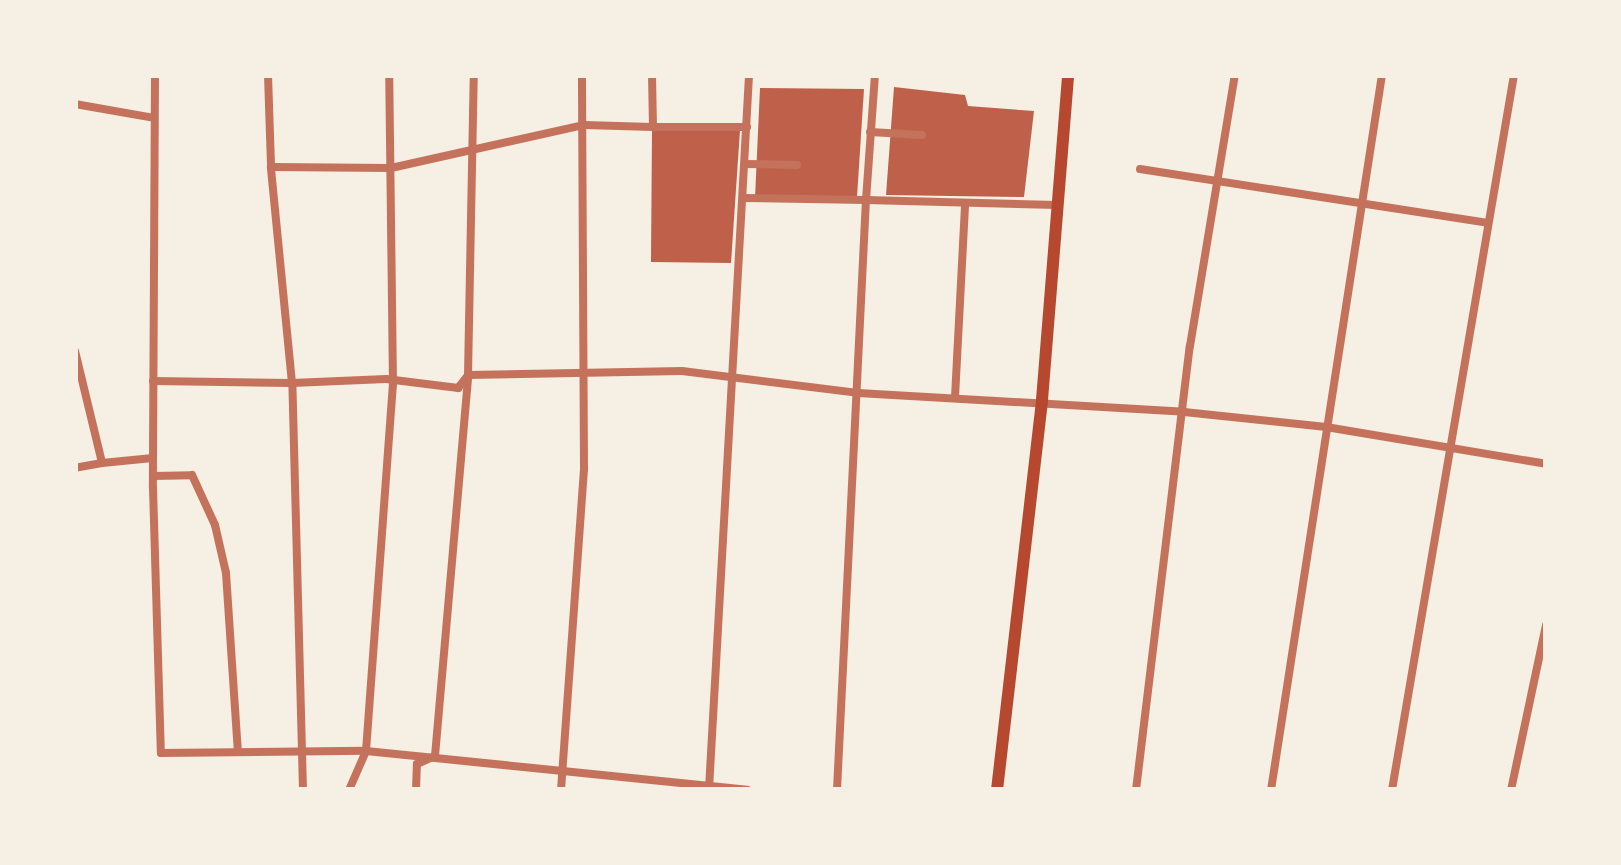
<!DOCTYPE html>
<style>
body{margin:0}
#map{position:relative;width:1621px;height:865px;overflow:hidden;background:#f6efe4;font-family:Mulish,sans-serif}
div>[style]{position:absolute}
.building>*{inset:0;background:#bf614a}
.minor>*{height:8px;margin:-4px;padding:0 4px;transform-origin:4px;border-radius:4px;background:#c5725c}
.primary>*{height:12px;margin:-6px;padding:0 6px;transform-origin:6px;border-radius:6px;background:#b5482f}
span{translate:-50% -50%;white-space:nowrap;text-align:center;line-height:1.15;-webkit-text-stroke:9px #f6efe4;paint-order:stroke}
.frame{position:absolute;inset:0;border:78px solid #f6efe4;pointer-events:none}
</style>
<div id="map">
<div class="building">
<i style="clip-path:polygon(894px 87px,965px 95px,968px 106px,1034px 111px,1024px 197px,886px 195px)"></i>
<i style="clip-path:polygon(760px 88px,864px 89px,857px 197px,755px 198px)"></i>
<i style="clip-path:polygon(652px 130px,740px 130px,731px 263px,651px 262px)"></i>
</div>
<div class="minor">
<i style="left:155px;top:75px;width:413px;rotate:90.3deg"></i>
<i style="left:153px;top:488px;width:265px;rotate:88.3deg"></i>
<i style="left:161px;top:753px;width:205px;rotate:-0.6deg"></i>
<i style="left:366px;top:751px;width:383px;rotate:5.8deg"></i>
<i style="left:268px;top:75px;width:92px;rotate:88.1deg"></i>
<i style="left:75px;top:104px;width:80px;rotate:10deg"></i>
<i style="left:653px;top:127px;width:94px"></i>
<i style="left:870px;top:132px;width:52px;rotate:3.3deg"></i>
<i style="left:745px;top:164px;width:52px;rotate:1.1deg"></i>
<i style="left:1140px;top:169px;width:352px;rotate:8.8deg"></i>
<i style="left:743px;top:198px;width:123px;rotate:0.9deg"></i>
<i style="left:866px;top:200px;width:125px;rotate:-85.9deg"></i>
<i style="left:75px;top:351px;width:115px;rotate:76.4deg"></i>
<i style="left:102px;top:463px;width:27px;rotate:170deg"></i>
<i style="left:153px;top:381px;width:139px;rotate:0.8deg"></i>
<i style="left:292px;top:383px;width:217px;rotate:-95.6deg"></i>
<i style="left:271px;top:167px;width:120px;rotate:0.5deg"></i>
<i style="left:391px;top:168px;width:198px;rotate:-12.6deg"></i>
<i style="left:584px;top:125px;width:69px;rotate:1.7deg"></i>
<i style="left:653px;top:127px;width:52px;rotate:-91.1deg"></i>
<i style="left:955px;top:397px;width:194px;rotate:-87deg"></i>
<i style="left:102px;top:463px;width:51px;rotate:-5.6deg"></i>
<i style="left:153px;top:476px;width:39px;rotate:-1deg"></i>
<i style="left:192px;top:475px;width:55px;rotate:65.3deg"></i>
<i style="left:215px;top:525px;width:49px;rotate:77.1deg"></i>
<i style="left:226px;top:573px;width:179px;rotate:86.2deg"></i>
<i style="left:709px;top:789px;width:715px;rotate:-86.79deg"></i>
<i style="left:303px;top:790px;width:407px;rotate:-91.5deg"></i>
<i style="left:292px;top:383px;width:94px;rotate:-2.4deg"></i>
<i style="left:386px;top:379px;width:73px;rotate:7.1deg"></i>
<i style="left:458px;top:388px;width:16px;rotate:-52deg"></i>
<i style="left:468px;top:375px;width:214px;rotate:-1.1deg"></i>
<i style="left:682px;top:371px;width:177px;rotate:7.1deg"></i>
<i style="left:858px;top:393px;width:327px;rotate:3.3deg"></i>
<i style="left:1184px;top:412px;width:143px;rotate:6deg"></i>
<i style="left:1326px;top:427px;width:223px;rotate:9.5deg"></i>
<i style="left:349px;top:790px;width:43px;rotate:-66.4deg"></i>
<i style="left:366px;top:751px;width:367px;rotate:-85.8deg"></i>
<i style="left:393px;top:385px;width:310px;rotate:-90.7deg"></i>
<i style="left:416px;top:790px;width:26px;rotate:-88deg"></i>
<i style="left:417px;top:764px;width:20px;rotate:-24deg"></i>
<i style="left:435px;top:756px;width:382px;rotate:-85deg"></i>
<i style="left:468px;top:375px;width:300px;rotate:-88.9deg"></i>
<i style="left:561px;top:790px;width:322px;rotate:-85.9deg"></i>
<i style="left:584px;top:469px;width:394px;rotate:-90.3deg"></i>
<i style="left:837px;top:790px;width:591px;rotate:-87.19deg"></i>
<i style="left:866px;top:200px;width:191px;rotate:1.5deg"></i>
<i style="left:1136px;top:790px;width:447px;rotate:-83.1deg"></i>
<i style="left:1190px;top:346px;width:275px;rotate:-80.6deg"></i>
<i style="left:1271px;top:790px;width:724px;rotate:-81.18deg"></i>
<i style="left:1392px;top:790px;width:725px;rotate:-80.32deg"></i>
<i style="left:1511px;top:790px;width:169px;rotate:-78deg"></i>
</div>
<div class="primary">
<i style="left:997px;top:790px;width:393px;rotate:-83.4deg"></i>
<i style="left:1042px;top:400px;width:326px;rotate:-85.4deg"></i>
</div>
<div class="frame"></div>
</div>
